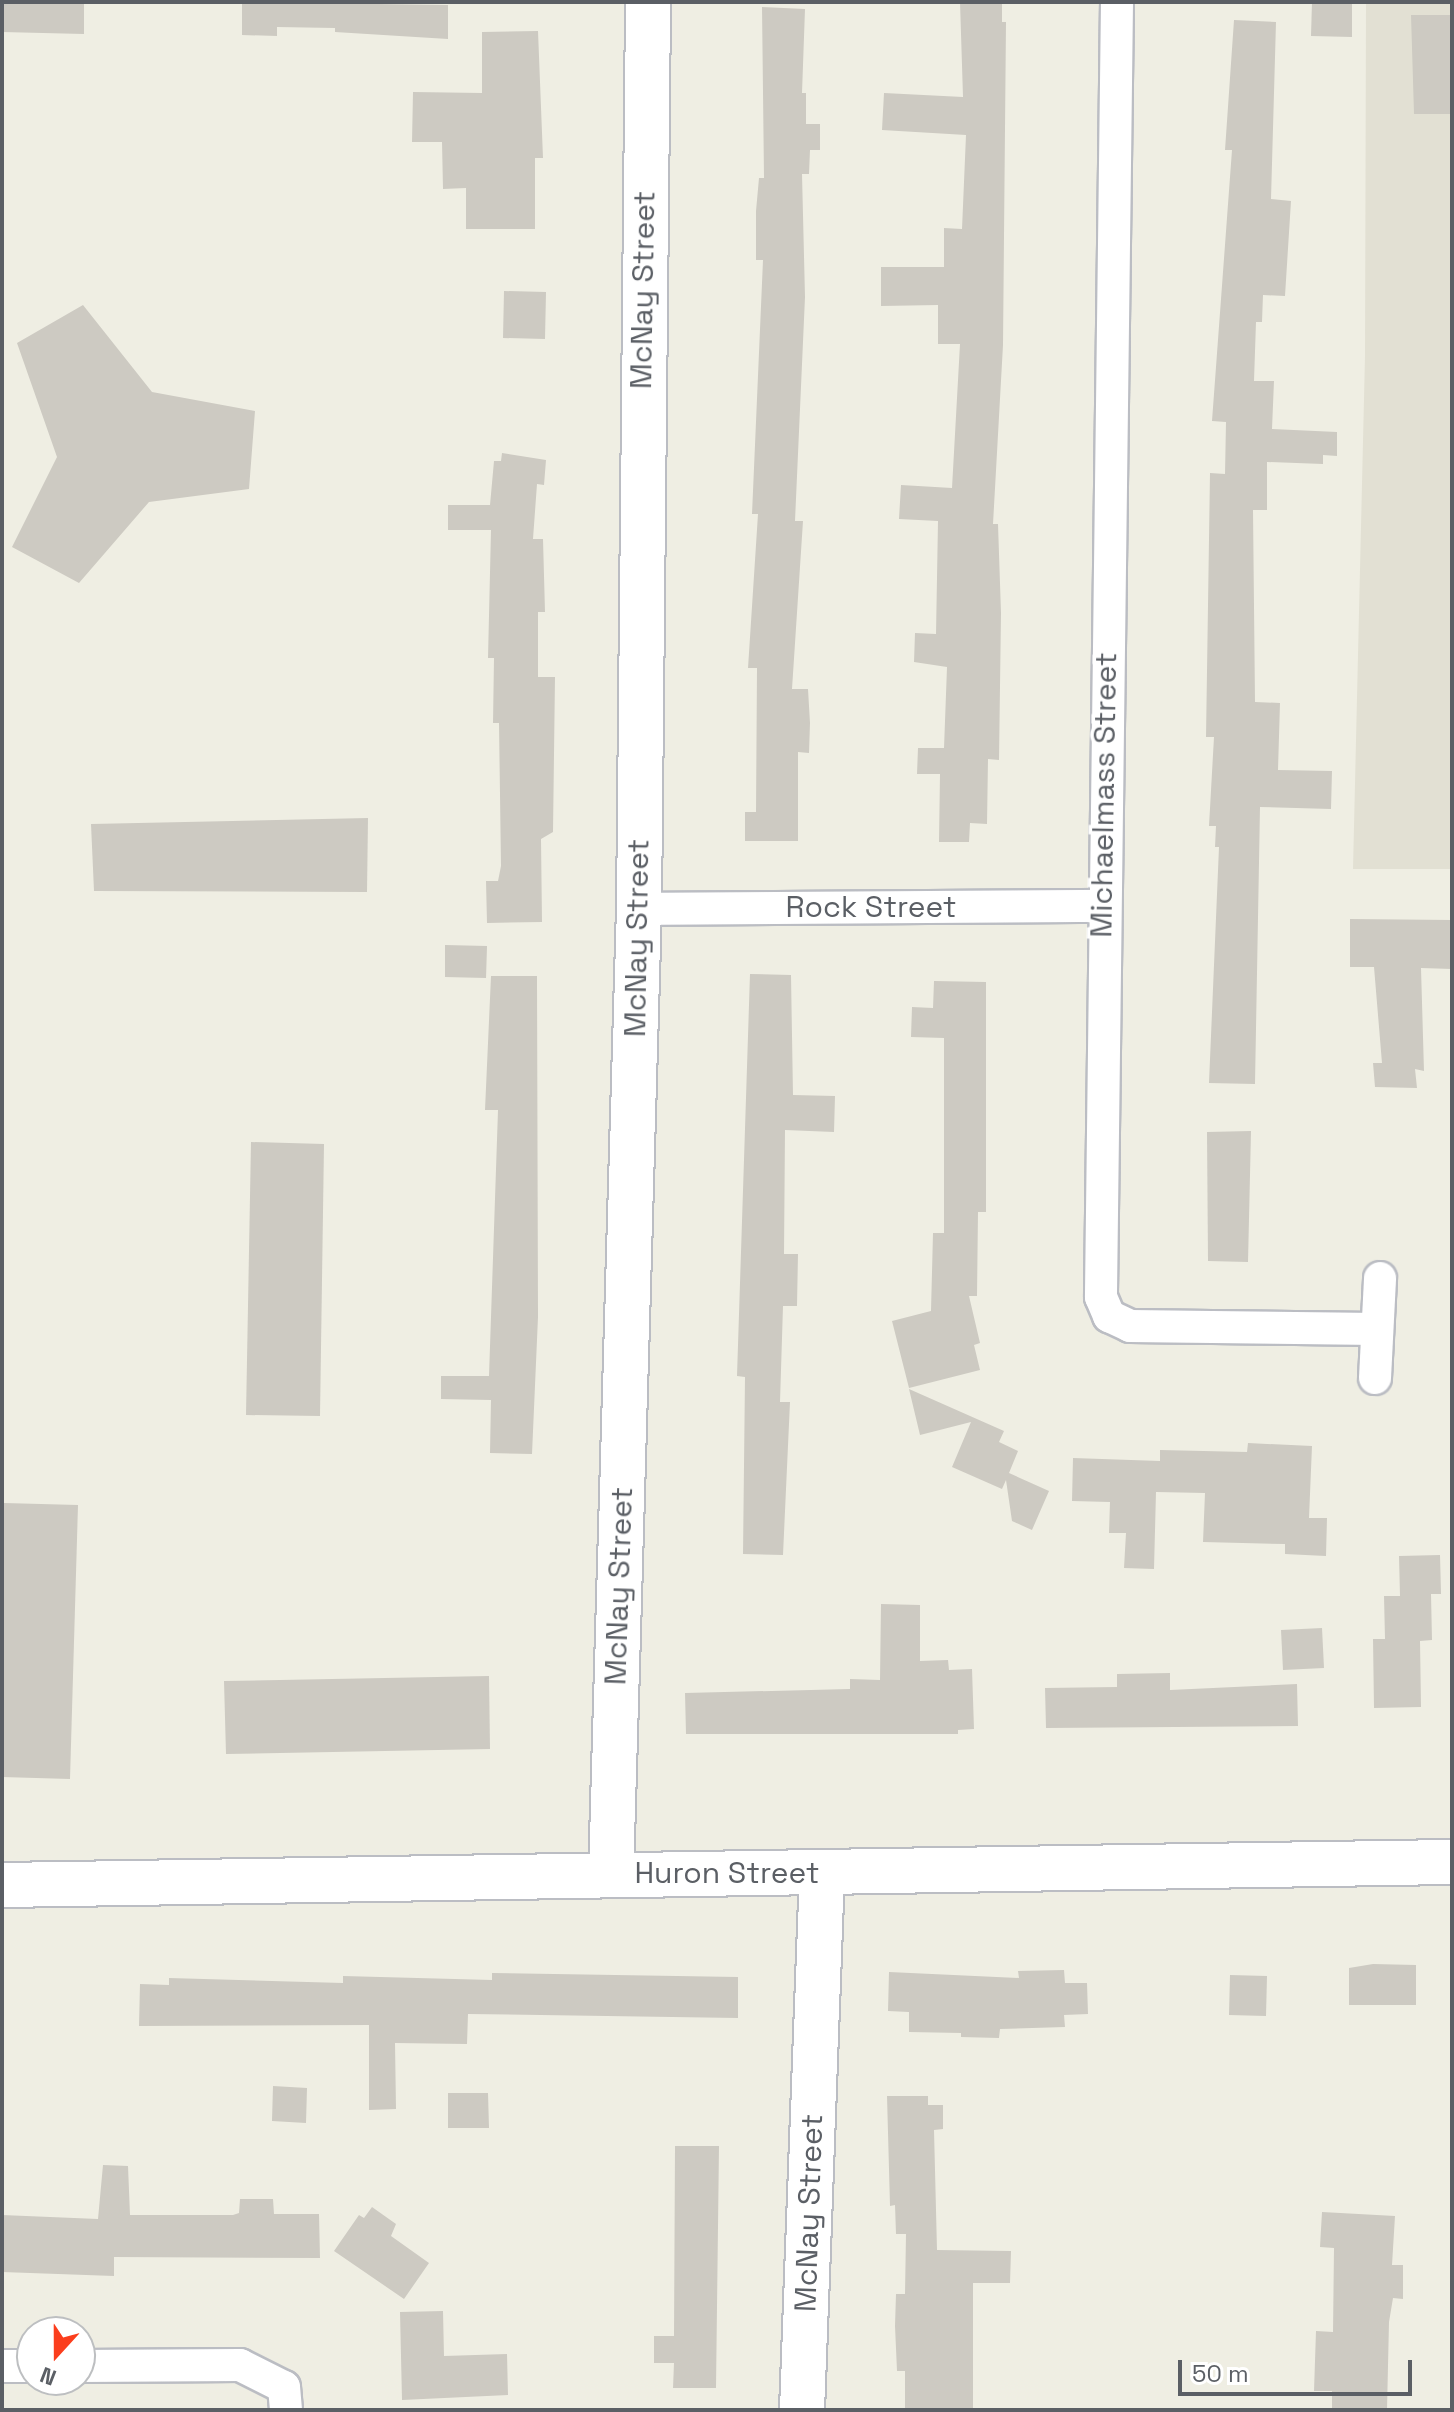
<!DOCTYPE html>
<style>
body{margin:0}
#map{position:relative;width:1454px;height:2412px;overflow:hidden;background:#efeee3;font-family:"Space Grotesk",sans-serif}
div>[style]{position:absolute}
.education>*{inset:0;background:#e2e0d3}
.building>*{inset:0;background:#cdcac2}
.roads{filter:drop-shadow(2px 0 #bbbdc3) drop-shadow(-2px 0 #bbbdc3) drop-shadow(0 2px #bbbdc3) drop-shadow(0 -2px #bbbdc3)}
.street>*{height:32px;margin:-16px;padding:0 16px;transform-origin:16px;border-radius:16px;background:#fff}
.secondary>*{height:44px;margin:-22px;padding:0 22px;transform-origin:22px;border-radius:22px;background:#fff}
span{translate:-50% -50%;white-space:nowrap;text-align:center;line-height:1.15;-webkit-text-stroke:7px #fff;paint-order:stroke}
.street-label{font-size:30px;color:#5b5f65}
.frame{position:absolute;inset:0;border:4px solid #5b5f65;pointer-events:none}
.north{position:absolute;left:16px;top:2316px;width:80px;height:80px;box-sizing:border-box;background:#fff;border:2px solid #bdbfc1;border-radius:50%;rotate:201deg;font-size:22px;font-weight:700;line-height:32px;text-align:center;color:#5b5f65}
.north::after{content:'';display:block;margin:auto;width:28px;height:36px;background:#fb3e1d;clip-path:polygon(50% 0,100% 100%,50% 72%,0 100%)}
.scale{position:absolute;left:1178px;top:2360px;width:234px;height:36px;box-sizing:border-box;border:4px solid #5b5f65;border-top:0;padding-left:10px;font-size:24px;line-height:28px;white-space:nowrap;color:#5b5f65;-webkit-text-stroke:6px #fff;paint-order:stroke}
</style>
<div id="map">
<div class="education">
<i style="clip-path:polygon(1366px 2px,1452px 2px,1452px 869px,1353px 869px,1365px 356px)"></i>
</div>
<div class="building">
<i style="clip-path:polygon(2px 2px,84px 2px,84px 34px,2px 32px)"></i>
<i style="clip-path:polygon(242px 2px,448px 5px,448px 39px,335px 32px,335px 28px,277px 27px,277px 36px,242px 35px)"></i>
<i style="clip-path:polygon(960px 2px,1002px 2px,1002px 22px,1006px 22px,1003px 345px,993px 524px,998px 524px,1001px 613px,999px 760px,988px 759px,987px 824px,970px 823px,969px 842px,939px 842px,940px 774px,917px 774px,918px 748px,944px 748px,947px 667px,914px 662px,915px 633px,936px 634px,938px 521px,899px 519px,901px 485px,952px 488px,960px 344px,938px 344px,938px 305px,881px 306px,881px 267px,944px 267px,944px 228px,962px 229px,966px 135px,882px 130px,884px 93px,963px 97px)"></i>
<i style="clip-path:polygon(1312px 2px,1352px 2px,1352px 37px,1311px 36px)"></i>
<i style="clip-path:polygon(762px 7px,805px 9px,802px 93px,806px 93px,806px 124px,820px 124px,820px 150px,810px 150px,809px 174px,802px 174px,805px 297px,795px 521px,803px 521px,792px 689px,808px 689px,810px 723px,809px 753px,798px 752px,798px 841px,745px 841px,745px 812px,756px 812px,757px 668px,748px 668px,758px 514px,752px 514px,763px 260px,756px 260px,756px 211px,759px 178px,764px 178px)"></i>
<i style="clip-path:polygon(1411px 15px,1452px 15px,1452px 114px,1414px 114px)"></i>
<i style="clip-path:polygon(1234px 20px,1276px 22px,1271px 199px,1291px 201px,1285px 296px,1263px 295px,1262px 322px,1256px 322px,1254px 381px,1274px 381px,1272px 429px,1337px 432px,1337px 456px,1323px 455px,1323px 464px,1267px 462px,1267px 510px,1253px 510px,1255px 702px,1280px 703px,1278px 770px,1332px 771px,1331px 809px,1260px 807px,1255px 1084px,1209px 1083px,1219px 847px,1215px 847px,1216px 826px,1209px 826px,1214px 737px,1206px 737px,1210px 473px,1225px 474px,1226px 422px,1212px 421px,1232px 150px,1225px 150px)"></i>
<i style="clip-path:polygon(538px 31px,543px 158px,535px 158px,535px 229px,466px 229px,466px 188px,443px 189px,442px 142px,412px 142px,413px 92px,482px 93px,482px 32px)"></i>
<i style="clip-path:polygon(504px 291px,546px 292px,545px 339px,503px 338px)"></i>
<i style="clip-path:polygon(83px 305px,152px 392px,255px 411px,249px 489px,149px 502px,79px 583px,12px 547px,57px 457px,17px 343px)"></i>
<i style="clip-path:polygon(502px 453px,546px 460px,544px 485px,537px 484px,533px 539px,543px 539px,545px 612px,538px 612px,538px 677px,555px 677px,553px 832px,541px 839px,542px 922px,487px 923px,486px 881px,498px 881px,501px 866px,499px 723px,493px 723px,494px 658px,488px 658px,491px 530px,448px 530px,448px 505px,490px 505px,494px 461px,501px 461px)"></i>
<i style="clip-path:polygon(368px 818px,367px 892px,94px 891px,91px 824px)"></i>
<i style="clip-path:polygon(1350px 919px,1452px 920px,1452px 969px,1421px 968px,1424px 1071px,1415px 1069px,1417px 1088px,1375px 1087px,1373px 1063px,1382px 1063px,1374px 967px,1350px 967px)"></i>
<i style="clip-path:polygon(445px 945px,487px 946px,486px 978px,445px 977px)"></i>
<i style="clip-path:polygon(750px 974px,791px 975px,793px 1095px,835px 1096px,834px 1132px,785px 1130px,784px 1254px,798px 1254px,797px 1306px,783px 1306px,780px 1402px,790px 1402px,783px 1555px,743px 1554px,745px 1377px,737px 1376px)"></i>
<i style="clip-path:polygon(491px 976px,537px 976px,538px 1317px,532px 1454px,490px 1453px,491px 1400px,441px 1399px,441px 1376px,489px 1376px,498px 1110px,485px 1110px)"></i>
<i style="clip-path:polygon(934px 981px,986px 982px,986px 1212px,978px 1212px,977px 1296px,969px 1296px,980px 1343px,974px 1345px,980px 1370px,909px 1388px,892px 1321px,931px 1311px,933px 1233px,944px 1233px,944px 1038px,911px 1037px,912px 1007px,933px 1008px)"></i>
<i style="clip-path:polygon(1251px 1131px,1248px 1262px,1208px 1261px,1207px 1132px)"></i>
<i style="clip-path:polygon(251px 1142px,324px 1144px,320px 1416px,246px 1415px)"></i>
<i style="clip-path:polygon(909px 1389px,1004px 1431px,999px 1442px,1018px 1451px,1009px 1473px,1049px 1491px,1032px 1530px,1012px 1521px,1006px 1480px,1002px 1489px,952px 1467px,971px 1422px,920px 1435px)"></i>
<i style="clip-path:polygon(1248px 1443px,1312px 1446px,1309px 1518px,1327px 1518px,1326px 1556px,1285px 1554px,1285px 1544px,1203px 1542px,1205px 1493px,1156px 1492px,1154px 1569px,1124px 1568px,1126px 1533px,1109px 1533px,1110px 1502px,1072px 1501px,1073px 1458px,1160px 1461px,1160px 1450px,1247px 1452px)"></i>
<i style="clip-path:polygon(4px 1503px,78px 1505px,70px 1779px,2px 1777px)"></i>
<i style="clip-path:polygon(1440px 1555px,1441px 1594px,1431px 1594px,1432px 1640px,1420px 1641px,1421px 1707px,1374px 1708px,1373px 1639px,1385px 1639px,1384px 1596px,1400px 1596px,1399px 1556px)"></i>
<i style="clip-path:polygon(881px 1604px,920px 1605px,920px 1661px,948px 1660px,949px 1670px,972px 1669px,974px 1729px,958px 1730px,958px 1734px,686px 1734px,685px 1693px,850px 1689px,850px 1679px,880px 1680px)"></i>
<i style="clip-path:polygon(1322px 1628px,1324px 1668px,1283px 1670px,1281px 1630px)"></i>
<i style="clip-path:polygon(1170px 1673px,1170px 1690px,1297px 1684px,1298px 1726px,1046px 1728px,1045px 1688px,1117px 1687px,1117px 1674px)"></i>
<i style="clip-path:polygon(489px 1676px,490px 1749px,226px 1754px,224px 1681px)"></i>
<i style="clip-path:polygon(1373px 1964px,1416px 1965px,1416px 2005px,1349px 2005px,1349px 1968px)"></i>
<i style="clip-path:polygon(1064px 1970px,1065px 1983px,1087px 1983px,1088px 2014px,1064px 2015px,1065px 2027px,1000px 2029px,999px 2038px,961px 2037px,961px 2033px,909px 2032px,909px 2012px,888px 2011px,889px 1972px,1019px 1978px,1018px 1971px)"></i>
<i style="clip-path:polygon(492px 1973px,738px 1977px,738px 2018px,468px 2014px,467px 2044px,395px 2043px,396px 2109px,369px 2110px,369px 2025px,139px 2026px,140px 1984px,169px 1985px,169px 1978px,343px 1983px,343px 1976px,492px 1980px)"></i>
<i style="clip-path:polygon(1230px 1975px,1267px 1976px,1266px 2016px,1229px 2015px)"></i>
<i style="clip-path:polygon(273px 2086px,307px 2088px,306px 2123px,272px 2121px)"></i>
<i style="clip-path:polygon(448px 2093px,488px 2093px,489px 2128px,448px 2128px)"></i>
<i style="clip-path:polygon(887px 2096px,928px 2096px,928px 2105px,943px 2105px,943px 2129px,934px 2130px,937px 2250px,1011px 2251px,1010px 2283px,973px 2283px,973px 2408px,905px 2408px,905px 2371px,897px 2371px,895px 2326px,896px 2294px,905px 2294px,906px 2234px,896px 2234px,895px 2205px,890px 2206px)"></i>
<i style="clip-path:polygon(675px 2146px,719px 2146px,716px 2388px,673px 2388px,674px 2363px,654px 2363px,654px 2336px,674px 2336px)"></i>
<i style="clip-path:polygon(103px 2165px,128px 2166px,130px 2215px,233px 2215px,239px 2213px,240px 2199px,273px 2199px,274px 2214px,319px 2214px,320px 2258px,114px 2257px,114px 2276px,2px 2272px,2px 2215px,98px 2219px)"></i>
<i style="clip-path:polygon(372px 2207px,396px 2224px,391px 2236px,429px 2263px,404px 2299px,334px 2251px,359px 2215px,364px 2218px)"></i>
<i style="clip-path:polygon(1322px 2212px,1395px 2216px,1392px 2265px,1403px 2265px,1403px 2299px,1393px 2298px,1389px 2322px,1387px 2410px,1332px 2410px,1332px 2391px,1314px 2391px,1316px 2331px,1333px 2332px,1334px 2248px,1320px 2247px)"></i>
<i style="clip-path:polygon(443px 2311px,444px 2356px,507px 2354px,508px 2395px,402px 2400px,400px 2312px)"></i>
</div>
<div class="roads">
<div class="street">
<i style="left:1117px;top:2px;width:1295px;rotate:90.71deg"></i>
<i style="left:1101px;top:1297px;width:21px;rotate:67deg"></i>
<i style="left:1109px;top:1316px;width:23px;rotate:25deg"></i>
<i style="left:1130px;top:1326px;width:247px;rotate:0.7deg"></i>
<i style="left:639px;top:909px;width:463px;rotate:-0.4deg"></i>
<i style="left:1375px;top:1378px;width:100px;rotate:-87.1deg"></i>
<i style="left:2px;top:2366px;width:30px"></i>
<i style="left:80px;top:2366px;width:160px;rotate:-0.4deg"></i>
<i style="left:240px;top:2365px;width:49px;rotate:26.6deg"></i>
<i style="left:284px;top:2387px;width:23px;rotate:85deg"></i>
</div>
<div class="secondary">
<i style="left:611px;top:1874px;width:965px;rotate:-88.34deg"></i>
<i style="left:639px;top:909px;width:907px;rotate:-89.43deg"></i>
<i style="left:2px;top:1885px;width:1450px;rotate:-0.91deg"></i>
<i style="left:802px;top:2410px;width:538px;rotate:-87.87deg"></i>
</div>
</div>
<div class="street-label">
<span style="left:643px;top:290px;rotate:-89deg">McNay Street</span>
<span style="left:1104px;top:795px;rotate:-89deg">Michaelmass Street</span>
<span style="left:871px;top:907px">Rock Street</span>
<span style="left:637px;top:938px;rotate:-89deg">McNay Street</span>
<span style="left:619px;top:1586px;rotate:-88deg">McNay Street</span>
<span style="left:727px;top:1873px">Huron Street</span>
<span style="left:809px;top:2213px;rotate:-88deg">McNay Street</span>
</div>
<div class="frame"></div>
<div class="north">N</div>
<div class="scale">50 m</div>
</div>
